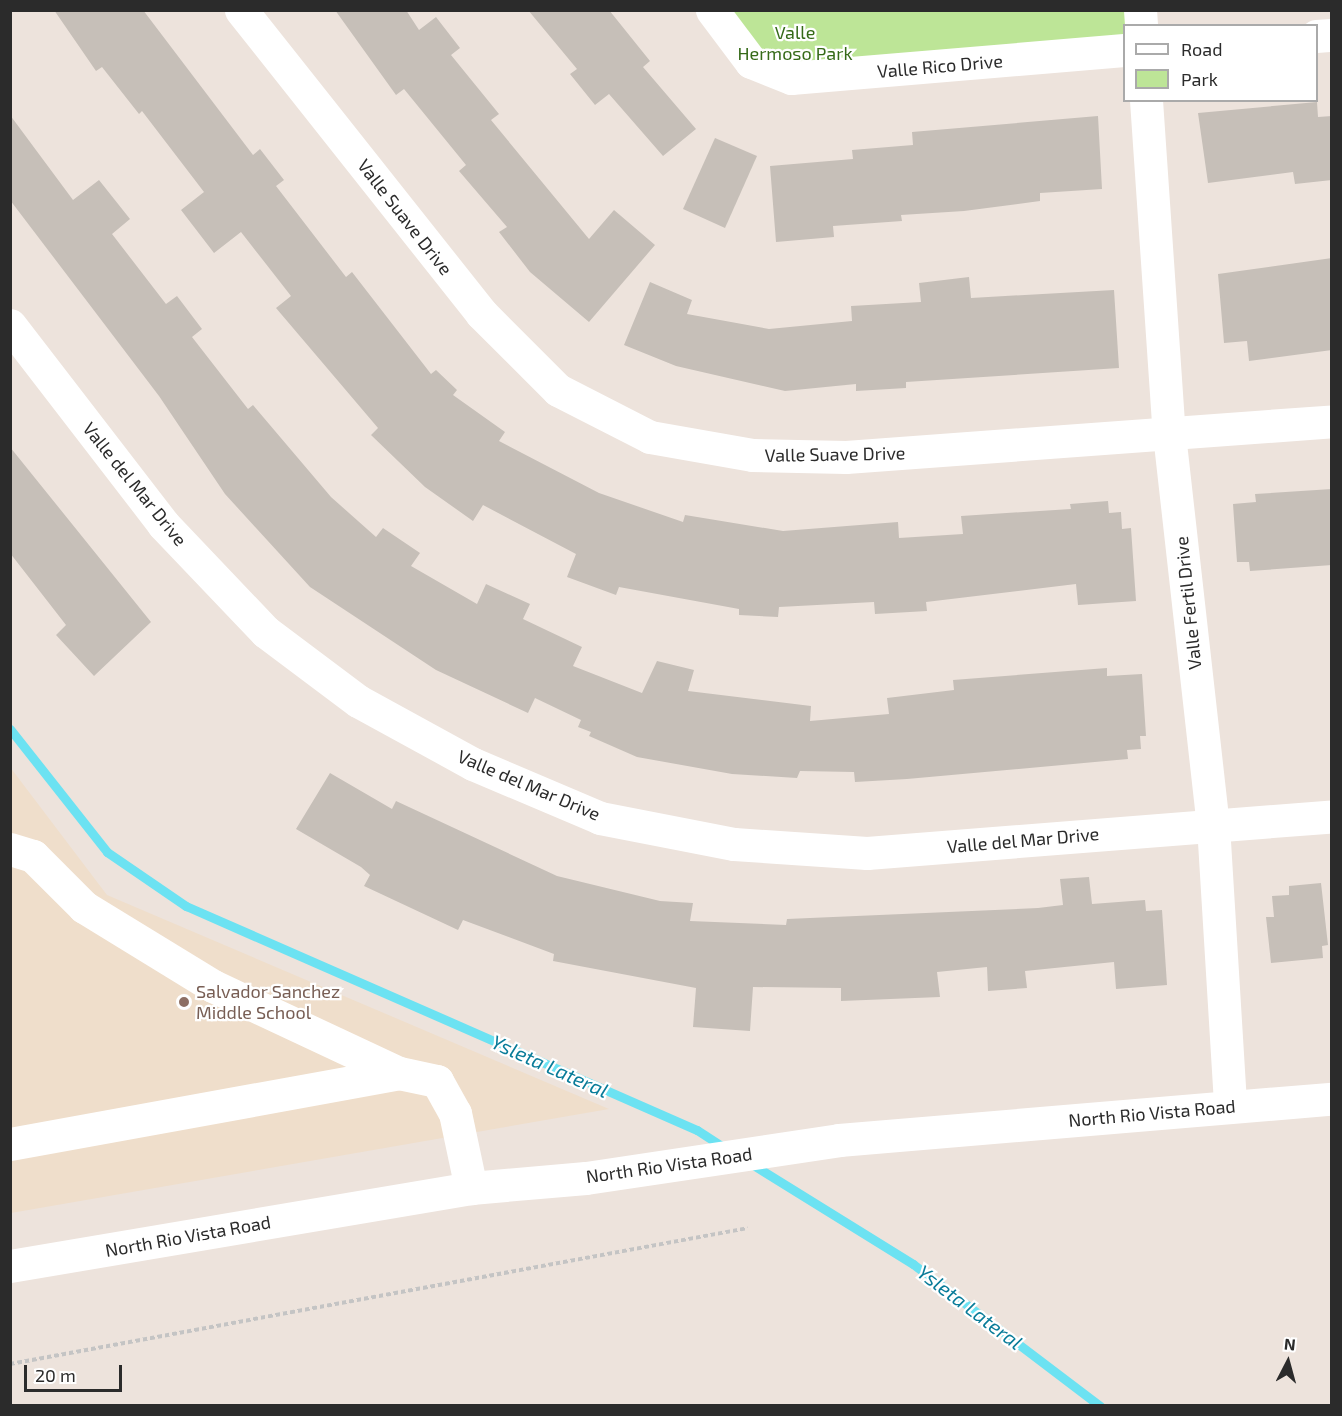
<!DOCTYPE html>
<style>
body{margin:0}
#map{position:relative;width:1342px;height:1416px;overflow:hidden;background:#ede3dc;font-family:"Exo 2",sans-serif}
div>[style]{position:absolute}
.education>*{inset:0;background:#efdecb}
.green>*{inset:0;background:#bde597}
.stream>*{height:9px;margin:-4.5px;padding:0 4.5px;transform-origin:4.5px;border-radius:4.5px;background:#6ce2f2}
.building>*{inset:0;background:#c6bfb8}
.path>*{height:4px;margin-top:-2px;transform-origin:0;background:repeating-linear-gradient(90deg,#c4c4c4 0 4.5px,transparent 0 7.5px)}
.minor>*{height:33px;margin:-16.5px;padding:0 16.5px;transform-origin:16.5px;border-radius:16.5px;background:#fff}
.dots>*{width:16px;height:16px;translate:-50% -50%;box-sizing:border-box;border:3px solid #fff;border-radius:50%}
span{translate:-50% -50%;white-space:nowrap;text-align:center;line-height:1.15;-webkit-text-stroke:4.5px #fff;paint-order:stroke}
.park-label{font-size:18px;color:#356a18}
.street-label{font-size:18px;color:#2b2b2b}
.education-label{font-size:18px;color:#785e54}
.left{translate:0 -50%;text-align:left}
.water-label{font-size:20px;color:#097c99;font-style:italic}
.frame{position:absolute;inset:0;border:12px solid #2b2b2b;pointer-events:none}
.legend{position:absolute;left:1123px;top:24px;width:195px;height:78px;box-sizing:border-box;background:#fff;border:2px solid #aaa;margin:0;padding:8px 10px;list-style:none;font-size:18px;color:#2b2b2b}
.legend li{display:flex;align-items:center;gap:12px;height:30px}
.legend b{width:30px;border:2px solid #aaa}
.north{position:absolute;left:1258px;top:1332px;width:60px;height:60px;-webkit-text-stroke:4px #fff;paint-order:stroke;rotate:6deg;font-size:16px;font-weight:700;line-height:24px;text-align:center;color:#2b2b2b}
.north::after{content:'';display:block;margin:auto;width:21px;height:27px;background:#2b2b2b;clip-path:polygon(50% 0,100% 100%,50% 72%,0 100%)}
.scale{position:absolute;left:24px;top:1365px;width:98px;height:27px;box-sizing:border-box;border:3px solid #2b2b2b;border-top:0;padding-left:8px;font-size:18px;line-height:21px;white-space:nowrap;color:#2b2b2b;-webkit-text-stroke:4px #fff;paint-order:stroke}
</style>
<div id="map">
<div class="education">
<i style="clip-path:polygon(10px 767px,107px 895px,609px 1109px,11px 1213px)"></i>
</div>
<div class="green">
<i style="clip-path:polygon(1139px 10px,1124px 26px,1124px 50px,791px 78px,712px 11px)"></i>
</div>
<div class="stream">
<i style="left:10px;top:729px;width:157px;rotate:51.7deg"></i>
<i style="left:107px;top:852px;width:96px;rotate:34.4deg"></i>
<i style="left:186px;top:906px;width:558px;rotate:23.67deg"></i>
<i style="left:697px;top:1130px;width:33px;rotate:33deg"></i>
<i style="left:750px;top:1163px;width:192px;rotate:31.8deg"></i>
<i style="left:913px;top:1264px;width:235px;rotate:37.2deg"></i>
</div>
<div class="building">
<i style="clip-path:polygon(54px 10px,143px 10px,253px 155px,260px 149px,284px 180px,276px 186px,346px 277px,352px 272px,431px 374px,436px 370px,457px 390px,453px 395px,505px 432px,499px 441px,599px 493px,683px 522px,685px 515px,783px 531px,898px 522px,899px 538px,963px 534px,961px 516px,1071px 509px,1070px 504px,1108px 501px,1109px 513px,1121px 512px,1122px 529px,1131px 528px,1136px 601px,1078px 605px,1076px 584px,926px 602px,927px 611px,875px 614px,874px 602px,779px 607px,778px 617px,739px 615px,739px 609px,619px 587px,616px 595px,567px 577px,576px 554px,483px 505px,473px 521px,425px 487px,371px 435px,378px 428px,276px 308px,291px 296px,241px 232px,214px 253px,181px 210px,204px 192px,142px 111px,139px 114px,102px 67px,96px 71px)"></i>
<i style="clip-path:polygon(335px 10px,406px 10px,419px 30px,436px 17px,460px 48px,451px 55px,499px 114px,491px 120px,589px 239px,614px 210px,655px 245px,589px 322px,530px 272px,499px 232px,507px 227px,459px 171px,466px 165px,404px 89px,396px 95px)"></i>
<i style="clip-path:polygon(528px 10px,609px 10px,650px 61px,643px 67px,696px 129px,663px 156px,609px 94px,595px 105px,570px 74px,577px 69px)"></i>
<i style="clip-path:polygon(1317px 102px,1318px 117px,1332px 116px,1332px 180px,1295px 184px,1293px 172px,1208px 183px,1198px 113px)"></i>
<i style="clip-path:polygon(10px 115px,73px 200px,99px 180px,130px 219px,112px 234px,166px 304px,177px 296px,202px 329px,192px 337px,248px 409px,253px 405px,331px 497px,376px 537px,383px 528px,420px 553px,411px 566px,477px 604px,486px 584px,530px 604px,523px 619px,582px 647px,573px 666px,642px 693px,657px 661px,694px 670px,688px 691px,811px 706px,810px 721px,889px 714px,887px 698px,954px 690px,953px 680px,1107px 668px,1107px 676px,1142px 674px,1146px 736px,1140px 736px,1141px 749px,1127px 750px,1128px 759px,907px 779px,855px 782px,854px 772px,800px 771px,797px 778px,732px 774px,637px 757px,589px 736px,591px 732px,578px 727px,581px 720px,535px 698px,528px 713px,436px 670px,310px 587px,225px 494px,159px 396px,10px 200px)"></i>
<i style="clip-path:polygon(1098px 116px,1102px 189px,1040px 193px,1040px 201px,964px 211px,901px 215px,902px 221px,833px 226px,834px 237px,776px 242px,770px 166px,853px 159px,852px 150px,913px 145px,912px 132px)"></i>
<i style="clip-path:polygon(715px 138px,757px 156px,725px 228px,683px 209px)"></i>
<i style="clip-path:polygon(1332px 258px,1332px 350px,1249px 361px,1247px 341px,1224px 343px,1218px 274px)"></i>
<i style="clip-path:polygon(969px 277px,971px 298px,1114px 290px,1119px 368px,906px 382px,906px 388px,856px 391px,856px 384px,785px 391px,676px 366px,624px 345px,650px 282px,692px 300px,687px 314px,769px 329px,852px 321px,851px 306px,921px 302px,919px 283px)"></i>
<i style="clip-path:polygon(10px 447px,151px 622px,94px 676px,56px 635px,66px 625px,10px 553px)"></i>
<i style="clip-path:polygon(1332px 489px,1332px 565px,1250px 571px,1249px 562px,1237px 562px,1233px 504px,1256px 502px,1255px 494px)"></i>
<i style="clip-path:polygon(330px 773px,392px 809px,396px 801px,557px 876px,660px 901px,693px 903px,690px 921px,786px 925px,787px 919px,1038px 908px,1063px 905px,1060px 879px,1089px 877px,1092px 904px,1145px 900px,1146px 911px,1162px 910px,1167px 985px,1116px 989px,1114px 962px,1025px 971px,1027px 988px,988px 991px,987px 967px,937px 972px,940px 997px,841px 1001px,841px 988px,753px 987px,750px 1031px,693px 1027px,696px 988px,553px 961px,554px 954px,463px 920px,458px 930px,364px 886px,370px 875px,361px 867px,296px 829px)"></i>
<i style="clip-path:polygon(1321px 883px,1328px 945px,1322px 946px,1323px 958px,1271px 963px,1266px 917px,1274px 917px,1272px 896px,1289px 895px,1289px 886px)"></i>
</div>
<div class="path">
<i style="left:10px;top:1364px;width:750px;rotate:-10.44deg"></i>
</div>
<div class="minor">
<i style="left:241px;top:10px;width:387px;rotate:51.6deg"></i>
<i style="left:481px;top:313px;width:109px;rotate:45deg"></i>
<i style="left:558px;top:390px;width:103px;rotate:27.1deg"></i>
<i style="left:650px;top:437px;width:104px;rotate:10deg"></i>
<i style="left:752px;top:455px;width:94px;rotate:1.2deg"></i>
<i style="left:846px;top:457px;width:487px;rotate:-4.2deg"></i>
<i style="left:712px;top:10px;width:65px;rotate:53.1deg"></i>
<i style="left:751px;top:62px;width:43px;rotate:21.8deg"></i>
<i style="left:791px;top:78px;width:334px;rotate:-4.8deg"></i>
<i style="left:1140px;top:10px;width:16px;rotate:86deg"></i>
<i style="left:1316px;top:36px;width:16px;rotate:-4deg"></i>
<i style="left:1146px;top:100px;width:335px;rotate:86.1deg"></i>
<i style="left:1169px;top:434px;width:393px;rotate:83.6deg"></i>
<i style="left:1213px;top:825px;width:282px;rotate:86.5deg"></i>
<i style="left:10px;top:325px;width:251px;rotate:52.4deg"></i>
<i style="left:163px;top:524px;width:149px;rotate:46.4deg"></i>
<i style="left:266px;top:632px;width:115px;rotate:36.9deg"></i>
<i style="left:358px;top:701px;width:131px;rotate:28.7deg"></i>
<i style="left:473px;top:764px;width:138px;rotate:23deg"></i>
<i style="left:600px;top:818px;width:136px;rotate:11deg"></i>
<i style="left:734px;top:844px;width:133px;rotate:3.9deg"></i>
<i style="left:867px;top:853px;width:466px;rotate:-4.5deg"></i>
<i style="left:10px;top:849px;width:24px;rotate:17deg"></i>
<i style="left:33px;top:856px;width:72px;rotate:45deg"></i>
<i style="left:84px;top:907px;width:151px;rotate:31.5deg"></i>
<i style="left:213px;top:986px;width:205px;rotate:25.1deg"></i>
<i style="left:10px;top:1144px;width:395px;rotate:-10.3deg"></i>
<i style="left:399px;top:1073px;width:39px;rotate:12deg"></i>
<i style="left:437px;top:1081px;width:37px;rotate:61deg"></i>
<i style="left:455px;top:1113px;width:77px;rotate:78deg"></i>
<i style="left:10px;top:1266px;width:468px;rotate:-9.6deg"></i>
<i style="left:471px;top:1188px;width:115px;rotate:-5deg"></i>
<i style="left:586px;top:1178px;width:256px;rotate:-8.5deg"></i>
<i style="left:839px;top:1140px;width:495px;rotate:-4.8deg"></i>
</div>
<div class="dots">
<i style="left:184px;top:1002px;background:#8d6e63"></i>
</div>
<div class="park-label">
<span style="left:795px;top:43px">Valle<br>Hermoso Park</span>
</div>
<div class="street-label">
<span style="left:940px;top:66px;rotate:-5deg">Valle Rico Drive</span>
<span style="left:405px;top:217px;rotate:52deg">Valle Suave Drive</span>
<span style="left:835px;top:454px;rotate:-1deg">Valle Suave Drive</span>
<span style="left:135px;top:484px;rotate:51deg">Valle del Mar Drive</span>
<span style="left:1188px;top:603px;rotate:-96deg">Valle Fertil Drive</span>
<span style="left:529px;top:785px;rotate:23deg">Valle del Mar Drive</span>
<span style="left:1023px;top:840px;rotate:-5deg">Valle del Mar Drive</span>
<span style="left:1152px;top:1113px;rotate:-5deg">North Rio Vista Road</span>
<span style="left:669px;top:1165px;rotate:-8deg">North Rio Vista Road</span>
<span style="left:188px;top:1236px;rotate:-10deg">North Rio Vista Road</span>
</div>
<div class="education-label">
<span class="left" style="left:196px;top:1002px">Salvador Sanchez<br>Middle School</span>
</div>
<div class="water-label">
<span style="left:550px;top:1066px;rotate:24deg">Ysleta Lateral</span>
<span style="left:970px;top:1307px;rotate:37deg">Ysleta Lateral</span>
</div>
<div class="frame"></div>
<ul class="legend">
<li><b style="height:8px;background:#fff"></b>Road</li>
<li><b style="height:16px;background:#bde597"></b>Park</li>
</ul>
<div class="north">N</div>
<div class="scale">20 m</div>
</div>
